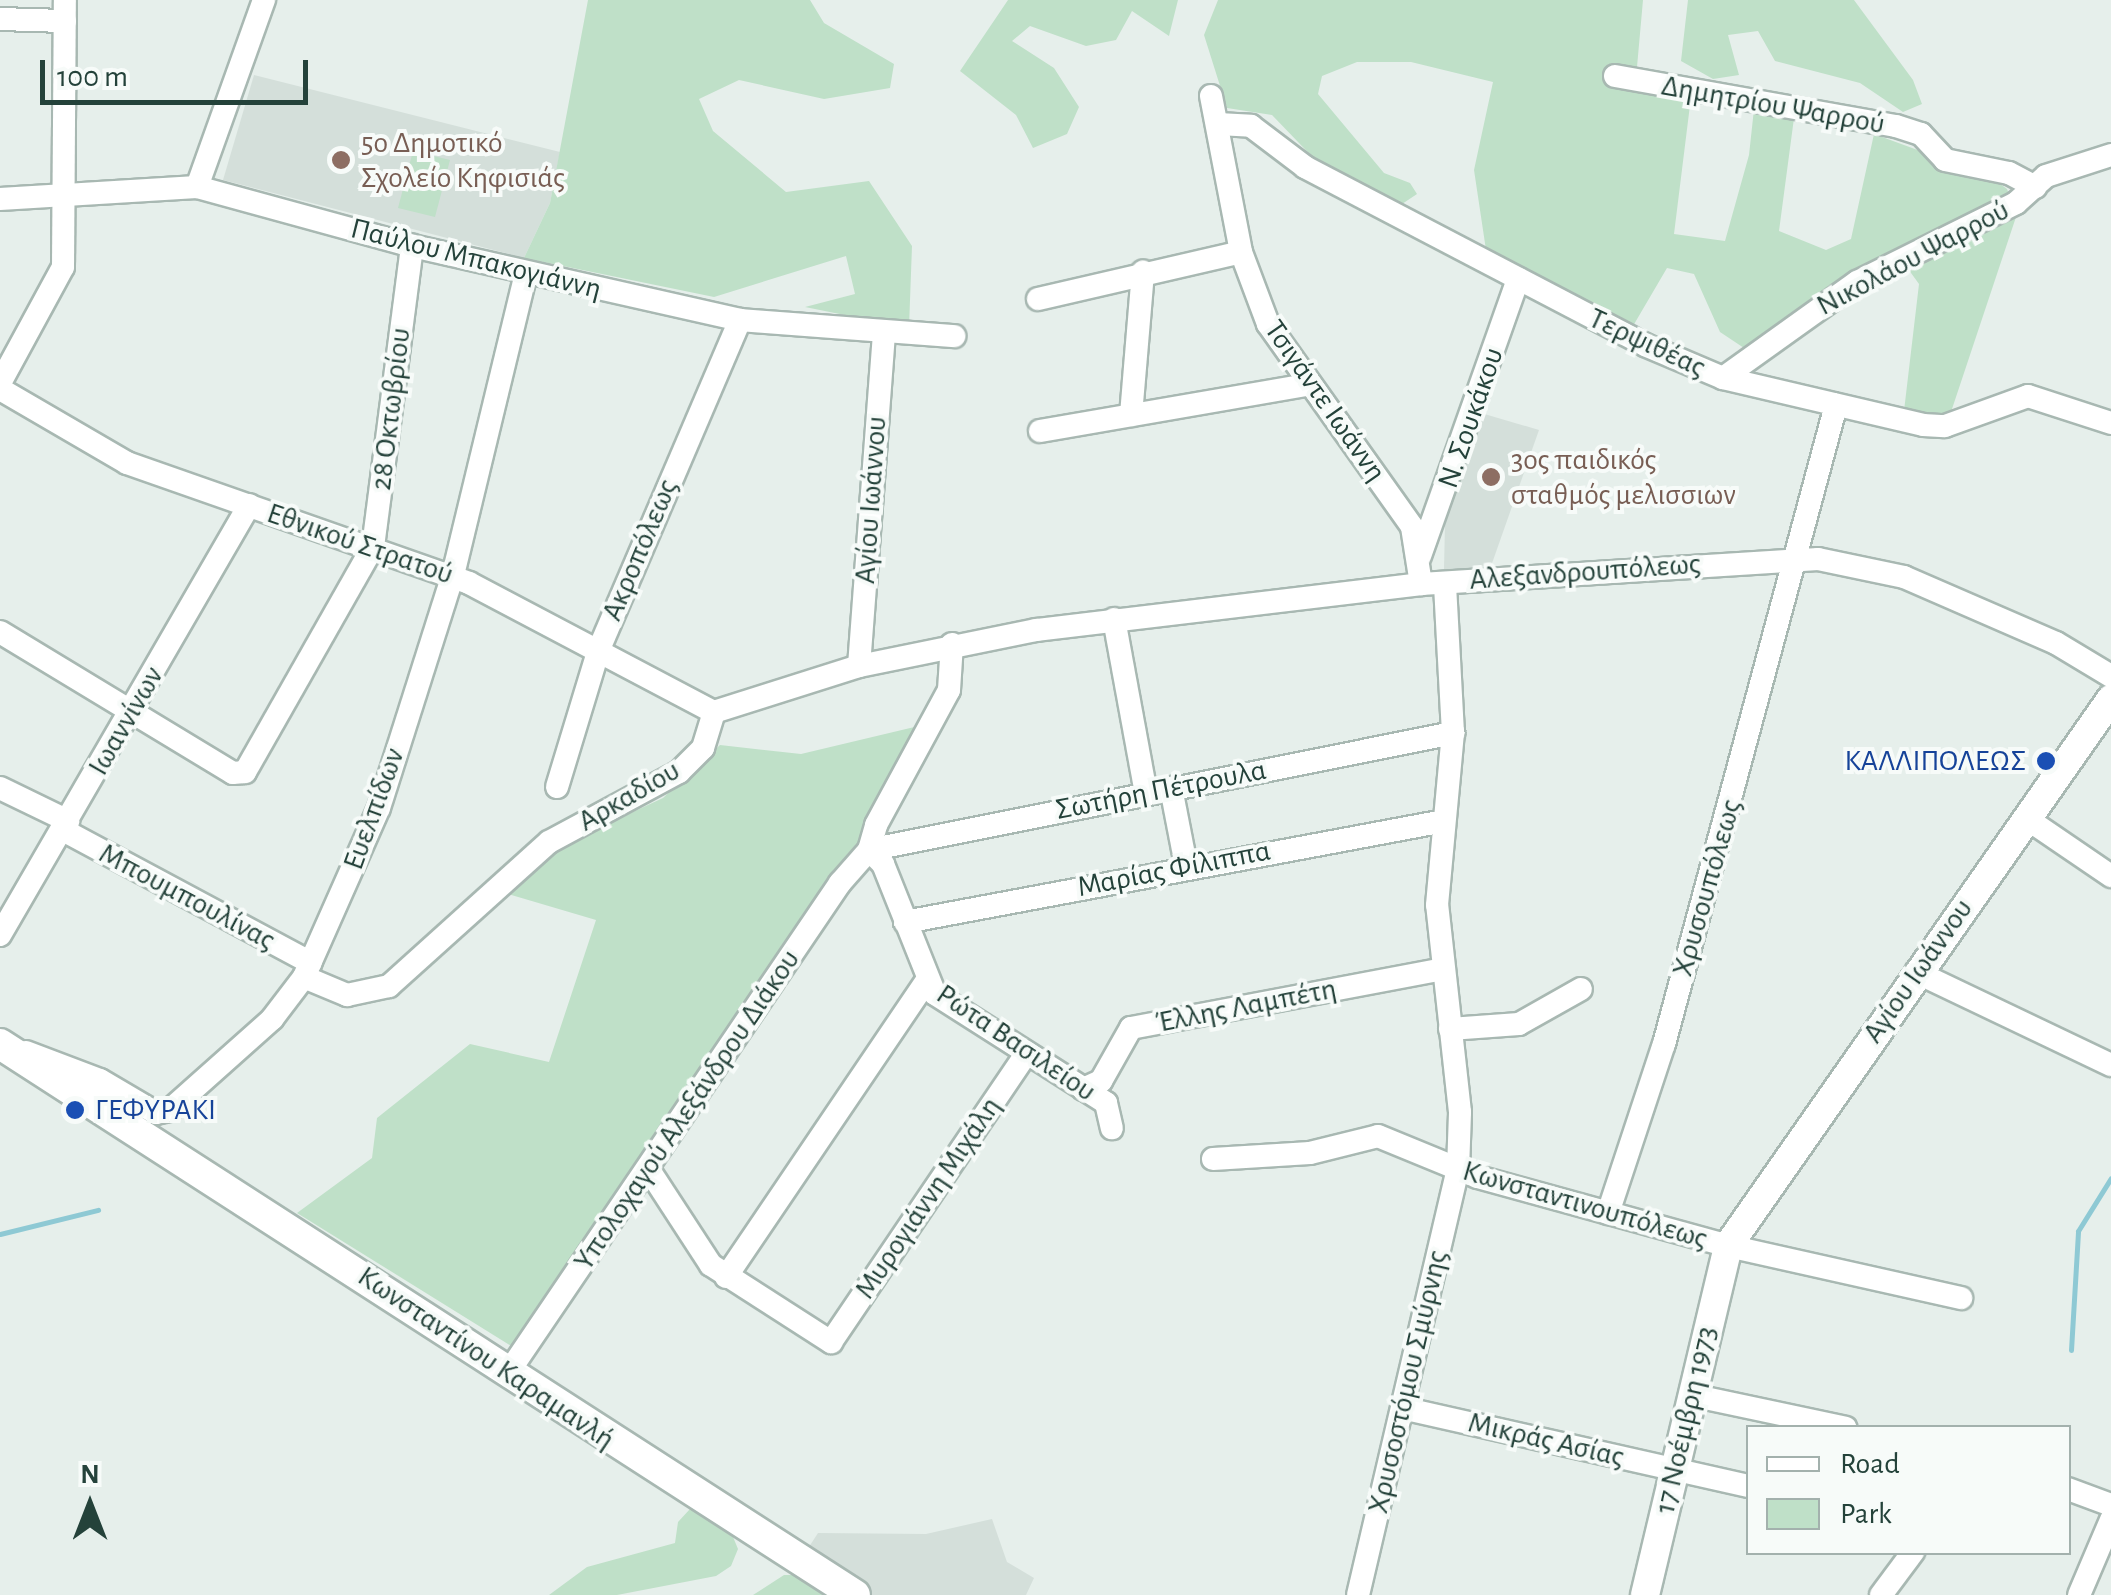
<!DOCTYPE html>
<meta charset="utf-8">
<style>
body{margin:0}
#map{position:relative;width:2111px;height:1595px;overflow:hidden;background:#e6efeb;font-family:"Alegreya Sans",sans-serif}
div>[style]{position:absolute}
.built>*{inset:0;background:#d4dfda}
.green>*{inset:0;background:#bfe0c8}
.stream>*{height:5px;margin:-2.5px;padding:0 2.5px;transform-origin:2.5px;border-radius:2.5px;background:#8ec9d4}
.roads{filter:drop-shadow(2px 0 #a8b8b2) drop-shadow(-2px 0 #a8b8b2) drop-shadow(0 2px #a8b8b2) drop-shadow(0 -2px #a8b8b2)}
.minor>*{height:22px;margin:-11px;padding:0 11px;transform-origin:11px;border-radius:11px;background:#fff}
.tertiary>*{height:28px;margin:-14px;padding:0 14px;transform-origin:14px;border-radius:14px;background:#fff}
.secondary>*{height:30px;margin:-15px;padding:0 15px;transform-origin:15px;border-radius:15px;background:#fff}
.dots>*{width:28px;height:28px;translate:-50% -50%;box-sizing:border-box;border:5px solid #f7fbf9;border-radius:50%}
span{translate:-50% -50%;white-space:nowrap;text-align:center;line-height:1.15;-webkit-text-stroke:8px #f7fbf9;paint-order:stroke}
.street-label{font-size:30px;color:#24423a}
.education-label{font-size:30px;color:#785e54}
.left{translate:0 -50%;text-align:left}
.transit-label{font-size:30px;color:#164399}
.right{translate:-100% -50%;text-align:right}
.legend{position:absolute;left:1746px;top:1425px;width:325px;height:130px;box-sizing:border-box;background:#f7fbf9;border:2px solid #a3b1ad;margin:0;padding:12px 18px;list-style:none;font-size:30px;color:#24423a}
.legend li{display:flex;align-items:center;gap:20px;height:50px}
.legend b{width:50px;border:2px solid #a3b1ad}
.north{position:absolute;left:40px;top:1455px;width:100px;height:100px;-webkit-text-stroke:8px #f7fbf9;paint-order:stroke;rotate:0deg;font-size:28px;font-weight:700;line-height:40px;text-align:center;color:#24423a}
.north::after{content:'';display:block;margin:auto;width:35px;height:45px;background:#24423a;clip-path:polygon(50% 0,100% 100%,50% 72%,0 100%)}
.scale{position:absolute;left:40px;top:60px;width:268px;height:45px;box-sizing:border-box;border:5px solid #24423a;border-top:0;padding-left:12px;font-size:30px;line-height:35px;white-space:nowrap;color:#24423a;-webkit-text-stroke:8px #f7fbf9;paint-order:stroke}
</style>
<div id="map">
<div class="built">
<i style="clip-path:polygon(254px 75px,560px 152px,550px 203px,524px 258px,223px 180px)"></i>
<i style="clip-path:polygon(1481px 413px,1539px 430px,1490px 569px,1444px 569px,1445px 524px)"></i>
<i style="clip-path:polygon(992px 1519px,1007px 1562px,1034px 1578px,1026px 1595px,868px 1595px,803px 1556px,818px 1533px,926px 1534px)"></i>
</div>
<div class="green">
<i style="clip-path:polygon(588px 0,810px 0,824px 23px,894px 64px,890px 88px,824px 99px,739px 80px,699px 99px,713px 131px,786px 192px,869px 181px,912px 246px,909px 328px,805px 307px,855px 294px,846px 256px,714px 297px,524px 258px,550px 203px)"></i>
<i style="clip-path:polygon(1008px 0,1178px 0,1169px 36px,1132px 11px,1116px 40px,1086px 46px,1030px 26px,1012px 41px,1054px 68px,1079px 107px,1067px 134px,1033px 148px,1016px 115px,960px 71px)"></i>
<i style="clip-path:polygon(1218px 0,1643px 0,1637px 67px,1645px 91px,1691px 97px,1674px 234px,1725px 241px,1749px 155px,1754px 109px,1794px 118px,1779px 231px,1826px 250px,1851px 239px,1874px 134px,1991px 177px,2007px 189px,2017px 214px,1949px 418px,1904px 411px,1919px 284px,1898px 255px,1792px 313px,1747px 350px,1720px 332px,1694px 274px,1667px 268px,1633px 326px,1486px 250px,1474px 170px,1493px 82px,1411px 62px,1357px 62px,1322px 76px,1318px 94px,1384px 173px,1410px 183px,1417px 194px,1396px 208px,1325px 170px,1272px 115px,1227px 108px,1204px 35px)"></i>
<i style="clip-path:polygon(1688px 0,1854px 0,1913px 80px,1922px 104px,1903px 112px,1860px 83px,1775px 61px,1758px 31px,1728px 35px,1739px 75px,1713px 79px,1681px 61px)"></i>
<i style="clip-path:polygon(413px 151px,450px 160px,435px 217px,398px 208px)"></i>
<i style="clip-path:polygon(927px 724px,871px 826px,513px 1347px,297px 1213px,372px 1158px,377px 1118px,470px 1044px,549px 1062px,596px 920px,501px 892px,524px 874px,570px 841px,663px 798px,720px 745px,801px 754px)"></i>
<i style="clip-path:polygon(690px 1509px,731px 1532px,738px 1549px,731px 1566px,716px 1576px,617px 1595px,549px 1595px,587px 1567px,675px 1543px,678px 1522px)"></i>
<i style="clip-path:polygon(784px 1575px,813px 1575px,858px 1595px,753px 1595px)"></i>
</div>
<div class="stream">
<i style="left:0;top:1234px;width:101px;rotate:-13.8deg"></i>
<i style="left:2071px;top:1350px;width:119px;rotate:-86.6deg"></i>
<i style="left:2078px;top:1231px;width:62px;rotate:-58.1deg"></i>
</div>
<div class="roads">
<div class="minor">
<i style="left:0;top:19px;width:65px;rotate:1.8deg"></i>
<i style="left:1615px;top:76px;width:285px;rotate:10.1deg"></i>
<i style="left:1896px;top:126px;width:26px;rotate:18deg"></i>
<i style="left:1921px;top:134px;width:35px;rotate:47deg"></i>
<i style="left:1945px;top:160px;width:65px;rotate:11.5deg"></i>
<i style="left:2009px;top:173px;width:30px;rotate:28deg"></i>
<i style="left:1211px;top:96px;width:159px;rotate:79.1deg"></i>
<i style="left:1241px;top:252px;width:77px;rotate:69.4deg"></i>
<i style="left:1268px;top:324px;width:249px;rotate:54.6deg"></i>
<i style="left:1412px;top:527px;width:58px;rotate:81deg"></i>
<i style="left:1218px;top:124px;width:33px;rotate:3deg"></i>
<i style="left:1251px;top:126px;width:68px;rotate:37.2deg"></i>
<i style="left:1305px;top:167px;width:384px;rotate:27.6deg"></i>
<i style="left:1645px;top:345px;width:85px;rotate:22.9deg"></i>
<i style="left:1723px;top:378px;width:205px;rotate:13.2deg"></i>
<i style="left:1923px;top:425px;width:22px;rotate:3deg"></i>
<i style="left:1945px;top:426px;width:88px;rotate:-19.9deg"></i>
<i style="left:2028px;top:396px;width:87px;rotate:18deg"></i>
<i style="left:197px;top:187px;width:199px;rotate:-70.3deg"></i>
<i style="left:0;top:199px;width:197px;rotate:-3.5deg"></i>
<i style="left:197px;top:187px;width:223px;rotate:15.3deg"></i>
<i style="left:412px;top:246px;width:336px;rotate:12.7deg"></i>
<i style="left:740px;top:320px;width:215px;rotate:4.3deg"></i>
<i style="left:1038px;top:299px;width:208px;rotate:-13deg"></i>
<i style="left:1723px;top:378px;width:165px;rotate:-35.6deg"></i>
<i style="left:1857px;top:282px;width:178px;rotate:-26.4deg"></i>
<i style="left:2016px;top:203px;width:40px;rotate:-42deg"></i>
<i style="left:2046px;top:176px;width:68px;rotate:-17.9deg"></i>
<i style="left:0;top:383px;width:132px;rotate:-61.5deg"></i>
<i style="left:63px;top:267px;width:267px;rotate:-89.6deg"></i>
<i style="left:0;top:389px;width:147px;rotate:30.2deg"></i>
<i style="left:127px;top:463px;width:362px;rotate:19.3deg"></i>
<i style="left:469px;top:583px;width:277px;rotate:27.8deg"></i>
<i style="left:1131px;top:415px;width:144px;rotate:-85.2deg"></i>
<i style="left:1040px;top:431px;width:271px;rotate:-9.8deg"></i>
<i style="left:1420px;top:556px;width:294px;rotate:-70.5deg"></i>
<i style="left:1114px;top:619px;width:177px;rotate:79.6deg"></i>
<i style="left:0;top:632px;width:272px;rotate:31.2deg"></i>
<i style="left:233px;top:773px;width:12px;rotate:-5deg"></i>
<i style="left:245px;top:772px;width:259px;rotate:-60.4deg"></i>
<i style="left:373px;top:547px;width:304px;rotate:-82.6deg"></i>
<i style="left:859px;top:666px;width:333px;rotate:-85.7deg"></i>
<i style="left:714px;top:712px;width:152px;rotate:-17.6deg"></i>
<i style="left:859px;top:666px;width:181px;rotate:-11.5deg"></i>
<i style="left:1036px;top:630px;width:388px;rotate:-6.8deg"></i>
<i style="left:1421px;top:584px;width:398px;rotate:-3.6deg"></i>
<i style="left:1818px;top:559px;width:88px;rotate:11.8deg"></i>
<i style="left:1904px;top:577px;width:166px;rotate:23.5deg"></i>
<i style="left:2056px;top:643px;width:64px;rotate:31deg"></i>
<i style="left:557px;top:787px;width:144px;rotate:-73.1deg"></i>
<i style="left:599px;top:649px;width:358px;rotate:-66.8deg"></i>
<i style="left:0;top:788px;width:76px;rotate:25.9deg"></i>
<i style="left:1171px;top:788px;width:78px;rotate:79deg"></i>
<i style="left:2026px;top:818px;width:103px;rotate:34.3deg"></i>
<i style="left:63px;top:830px;width:281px;rotate:28.2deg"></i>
<i style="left:869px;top:850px;width:20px;rotate:45deg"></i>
<i style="left:883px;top:864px;width:140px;rotate:68.2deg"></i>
<i style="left:935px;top:994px;width:203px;rotate:32.5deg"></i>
<i style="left:1106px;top:1103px;width:26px;rotate:77deg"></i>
<i style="left:869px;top:850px;width:26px;rotate:-74deg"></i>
<i style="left:876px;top:825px;width:153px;rotate:-61.6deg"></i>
<i style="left:949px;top:690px;width:46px;rotate:-86.3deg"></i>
<i style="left:905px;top:922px;width:548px;rotate:-10.61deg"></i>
<i style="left:0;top:935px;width:497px;rotate:-59.9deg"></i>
<i style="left:1916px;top:972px;width:216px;rotate:25.5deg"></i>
<i style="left:304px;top:977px;width:47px;rotate:22.7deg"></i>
<i style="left:347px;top:995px;width:43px;rotate:-12.1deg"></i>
<i style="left:389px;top:986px;width:215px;rotate:-42deg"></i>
<i style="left:549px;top:842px;width:148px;rotate:-28.3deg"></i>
<i style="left:679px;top:772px;width:34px;rotate:-45deg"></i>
<i style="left:703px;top:748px;width:38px;rotate:-73deg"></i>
<i style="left:1450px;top:1029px;width:69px;rotate:-4.1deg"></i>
<i style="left:1519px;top:1024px;width:71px;rotate:-29.4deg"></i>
<i style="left:26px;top:1052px;width:79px;rotate:20.7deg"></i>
<i style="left:100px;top:1080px;width:65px;rotate:30.5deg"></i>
<i style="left:156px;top:1113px;width:14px;rotate:-12deg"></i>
<i style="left:170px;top:1110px;width:137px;rotate:-41.7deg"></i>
<i style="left:272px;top:1019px;width:53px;rotate:-52.7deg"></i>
<i style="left:304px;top:977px;width:185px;rotate:-66.1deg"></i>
<i style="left:379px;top:808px;width:244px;rotate:-72.4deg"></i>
<i style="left:453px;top:575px;width:310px;rotate:-76.4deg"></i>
<i style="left:1083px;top:1089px;width:20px;rotate:-24deg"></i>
<i style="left:1101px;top:1081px;width:61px;rotate:-60.5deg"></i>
<i style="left:1131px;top:1028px;width:318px;rotate:-10.7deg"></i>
<i style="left:1213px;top:1159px;width:97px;rotate:-3.5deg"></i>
<i style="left:1310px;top:1153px;width:70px;rotate:-14deg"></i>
<i style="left:1378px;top:1136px;width:108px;rotate:22.3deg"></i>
<i style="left:1478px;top:1177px;width:259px;rotate:15.4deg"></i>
<i style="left:1728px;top:1246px;width:239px;rotate:12.6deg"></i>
<i style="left:649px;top:1170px;width:113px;rotate:56.9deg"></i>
<i style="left:711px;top:1265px;width:143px;rotate:32.7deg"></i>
<i style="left:831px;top:1342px;width:348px;rotate:-55.9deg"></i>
<i style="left:1608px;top:1213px;width:178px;rotate:-71.7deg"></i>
<i style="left:1664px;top:1044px;width:662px;rotate:-74.93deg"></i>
<i style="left:726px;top:1277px;width:356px;rotate:-55.9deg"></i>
<i style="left:508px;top:1373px;width:592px;rotate:-55.88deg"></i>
<i style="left:840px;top:883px;width:44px;rotate:-48.7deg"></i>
<i style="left:869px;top:850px;width:596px;rotate:-11.33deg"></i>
<i style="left:1691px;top:1395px;width:158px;rotate:12deg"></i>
<i style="left:1402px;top:1408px;width:355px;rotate:12.7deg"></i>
<i style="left:2068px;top:1489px;width:46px;rotate:20.4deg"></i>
<i style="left:1358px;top:1595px;width:437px;rotate:-76.8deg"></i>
<i style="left:1458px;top:1170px;width:58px;rotate:-88deg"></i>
<i style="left:1460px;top:1112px;width:208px;rotate:-96.3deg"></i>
<i style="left:1437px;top:905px;width:173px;rotate:-84.7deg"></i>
<i style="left:1453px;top:733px;width:150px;rotate:-93.1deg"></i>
<i style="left:1881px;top:1595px;width:54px;rotate:-53.3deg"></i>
<i style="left:2079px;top:1595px;width:82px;rotate:-66.9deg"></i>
</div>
<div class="tertiary">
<i style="left:1645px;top:1595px;width:359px;rotate:-76.6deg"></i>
<i style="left:1728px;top:1246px;width:668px;rotate:-55deg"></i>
</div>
<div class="secondary">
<i style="left:0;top:1044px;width:1017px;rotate:32.8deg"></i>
</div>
</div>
<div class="dots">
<i style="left:341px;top:160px;background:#8d6e63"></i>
<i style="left:1491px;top:477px;background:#8d6e63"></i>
<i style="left:2046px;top:761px;background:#1a4fb4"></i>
<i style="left:75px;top:1110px;background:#1a4fb4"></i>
</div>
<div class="street-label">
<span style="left:1773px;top:105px;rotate:10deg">Δημητρίου Ψαρρού</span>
<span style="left:1913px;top:258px;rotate:-28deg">Νικολάου Ψαρρού</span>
<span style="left:476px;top:259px;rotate:14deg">Παύλου Μπακογιάννη</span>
<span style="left:1647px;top:343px;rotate:25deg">Τερψιθέας</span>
<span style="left:1325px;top:401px;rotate:55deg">Τσιγάντε Ιωάννη</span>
<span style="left:391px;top:409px;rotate:-83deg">28 Οκτωβρίου</span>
<span style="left:1471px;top:418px;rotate:-71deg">Ν. Σουκάκου</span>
<span style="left:871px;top:500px;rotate:-86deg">Αγίου Ιωάννου</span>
<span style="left:360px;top:544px;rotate:19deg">Εθνικού Στρατού</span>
<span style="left:640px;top:550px;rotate:-67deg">Ακροπόλεως</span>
<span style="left:1585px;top:572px;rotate:-4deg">Αλεξανδρουπόλεως</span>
<span style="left:126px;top:721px;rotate:-60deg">Ιωαννίνων</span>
<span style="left:1161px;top:790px;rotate:-11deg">Σωτήρη Πέτρουλα</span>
<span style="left:629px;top:796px;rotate:-30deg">Αρκαδίου</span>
<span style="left:374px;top:809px;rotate:-70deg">Ευελπίδων</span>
<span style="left:1174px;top:869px;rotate:-11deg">Μαρίας Φίλιππα</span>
<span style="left:1707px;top:888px;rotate:-74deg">Χρυσουπόλεως</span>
<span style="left:187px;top:897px;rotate:28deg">Μπουμπουλίνας</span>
<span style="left:1918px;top:971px;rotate:-55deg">Αγίου Ιωάννου</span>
<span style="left:1246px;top:1006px;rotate:-11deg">Έλλης Λαμπέτη</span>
<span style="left:1016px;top:1043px;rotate:34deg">Ρώτα Βασιλείου</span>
<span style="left:687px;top:1110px;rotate:-56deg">Υπολοχαγού Αλεξάνδρου Διάκου</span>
<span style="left:928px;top:1198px;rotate:-56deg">Μυρογιάννη Μιχάλη</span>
<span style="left:1585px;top:1205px;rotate:16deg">Κωνσταντινουπόλεως</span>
<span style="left:486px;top:1358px;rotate:34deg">Κωνσταντίνου Καραμανλή</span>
<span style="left:1408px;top:1382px;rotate:-77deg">Χρυσοστόμου Σμύρνης</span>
<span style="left:1686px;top:1420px;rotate:-77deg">17 Νοέμβρη 1973</span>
<span style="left:1546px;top:1440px;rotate:13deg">Μικράς Ασίας</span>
</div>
<div class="education-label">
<span class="left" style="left:361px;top:160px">5ο Δημοτικό<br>Σχολείο Κηφισιάς</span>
<span class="left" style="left:1511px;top:477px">3ος παιδικός<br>σταθμός μελισσιων</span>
</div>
<div class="transit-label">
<span class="right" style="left:2026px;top:761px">ΚΑΛΛΙΠΟΛΕΩΣ</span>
<span class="left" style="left:95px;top:1110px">ΓΕΦΥΡΑΚΙ</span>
</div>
<ul class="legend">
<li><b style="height:12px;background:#fff"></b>Road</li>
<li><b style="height:28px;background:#bfe0c8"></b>Park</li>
</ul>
<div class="north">N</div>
<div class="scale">100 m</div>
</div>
